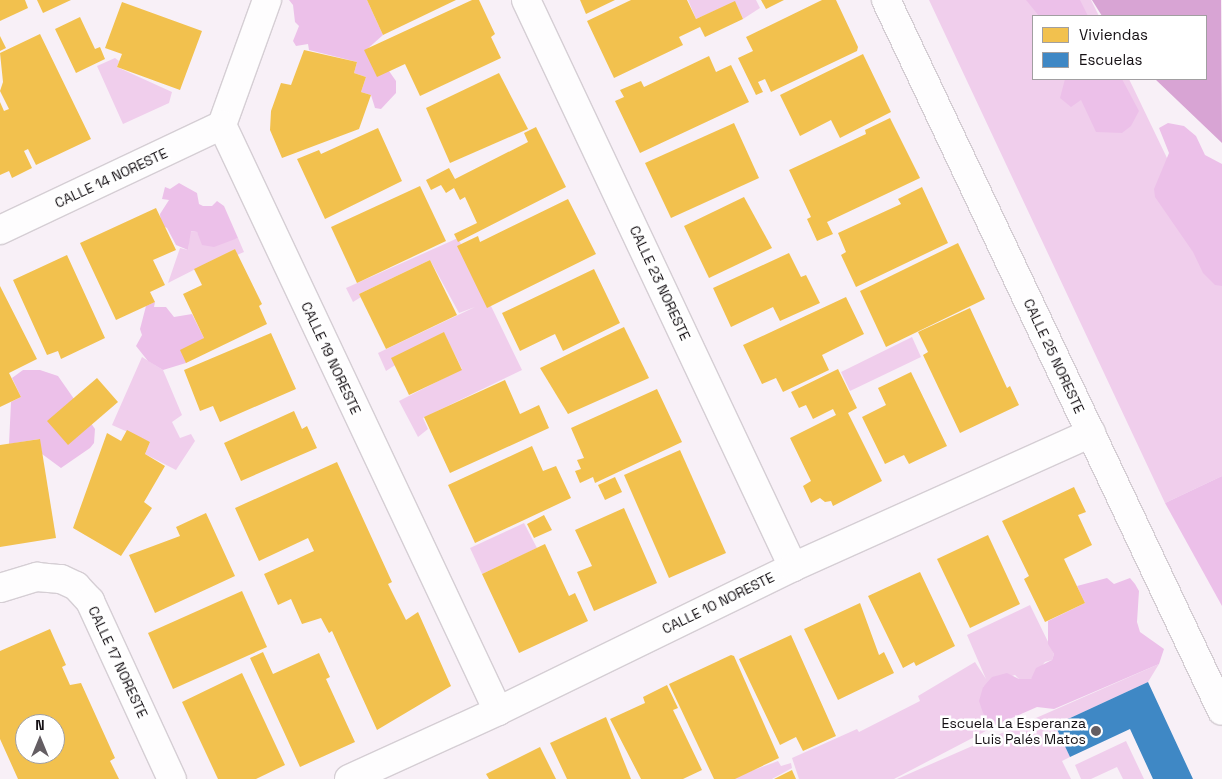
<!DOCTYPE html>
<meta charset="utf-8">
<style>
body{margin:0}
#map{position:relative;width:1222px;height:779px;overflow:hidden;background:#f8f0f7;font-family:"Space Grotesk",sans-serif}
div>[style]{position:absolute}
.green>*{inset:0;background:#f0ceec}
.forest>*{inset:0;background:#ecc0e9}
.water>*{inset:0;background:#d8a4d4}
.homes>*{inset:0;background:#f2c14e}
.schools>*{inset:0;background:#3f88c5}
.roads{filter:drop-shadow(1px 0 #d5ced4) drop-shadow(-1px 0 #d5ced4) drop-shadow(0 1px #d5ced4) drop-shadow(0 -1px #d5ced4)}
.minor>*{height:28px;margin:-14px;padding:0 14px;transform-origin:14px;border-radius:14px;background:#fefdfe}
.dots>*{width:14px;height:14px;translate:-50% -50%;box-sizing:border-box;border:2px solid #fff;border-radius:50%}
span{translate:-50% -50%;white-space:nowrap;text-align:center;line-height:1.15;-webkit-text-stroke:5px #fff;paint-order:stroke}
.street-label{font-size:14px;color:#151014}
.poi-label{font-size:14px;color:#151014}
.right{translate:-100% -50%;text-align:right}
.legend{position:absolute;left:1032px;top:15px;width:175px;height:65px;box-sizing:border-box;background:#fff;border:1px solid #a19fa1;margin:0;padding:6px 9px;list-style:none;font-size:15px;color:#151014}
.legend li{display:flex;align-items:center;gap:10px;height:25px}
.legend b{width:25px;border:1px solid #a19fa1}
.north{position:absolute;left:15px;top:714px;width:50px;height:50px;box-sizing:border-box;background:#fff;border:1px solid #a19fa1;border-radius:50%;rotate:0deg;font-size:14px;font-weight:700;line-height:20px;text-align:center;color:#151014}
.north::after{content:'';display:block;margin:auto;width:18px;height:22px;background:#645e63;clip-path:polygon(50% 0,100% 100%,50% 72%,0 100%)}
</style>
<div id="map">
<div class="green">
<i style="clip-path:polygon(688px 0,756px 0,760px 8px,743px 19px,735px 2px,696px 19px)"></i>
<i style="clip-path:polygon(929px 0,1091px 0,1099px 16px,1033px 16px,1033px 79px,1129px 79px,1192px 210px,1222px 234px,1222px 476px,1165px 503px)"></i>
<i style="clip-path:polygon(115px 58px,119px 61px,117px 67px,172px 92px,169px 103px,123px 124px,97px 66px)"></i>
<i style="clip-path:polygon(190px 231px,197px 232px,200px 237px,222px 242px,238px 238px,244px 252px,237px 255px,235px 249px,168px 283px,180px 248px,188px 250px)"></i>
<i style="clip-path:polygon(458px 238px,522px 370px,423px 418px,428px 429px,418px 437px,399px 401px,462px 369px,444px 333px,386px 371px,378px 353px,475px 307px,459px 313px,430px 260px,359px 294px,361px 297px,353px 302px,346px 288px)"></i>
<i style="clip-path:polygon(912px 337px,921px 357px,850px 391px,841px 372px)"></i>
<i style="clip-path:polygon(142px 357px,163px 370px,166px 377px,182px 415px,172px 422px,180px 438px,191px 434px,195px 441px,176px 470px,145px 454px,150px 442px,112px 425px)"></i>
<i style="clip-path:polygon(524px 523px,537px 548px,482px 574px,470px 548px)"></i>
<i style="clip-path:polygon(1030px 605px,1054px 654px,1052px 660px,1045px 662px,1031px 679px,1019px 679px,1015px 675px,988px 683px,983px 687px,991px 722px,1005px 721px,894px 779px,799px 779px,792px 758px,857px 729px,859px 732px,920px 701px,918px 696px,975px 662px,986px 679px,967px 635px)"></i>
<i style="clip-path:polygon(1159px 664px,1148px 682px,1055px 725px,1070px 757px,1062px 761px,1071px 779px,897px 779px)"></i>
<i style="clip-path:polygon(1126px 741px,1144px 779px,1123px 779px,1117px 767px,1091px 779px,1081px 779px,1075px 765px)"></i>
<i style="clip-path:polygon(778px 761px,781px 766px,791px 763px,792px 768px,772px 779px,730px 779px)"></i>
</div>
<div class="forest">
<i style="clip-path:polygon(289px 0,367px 0,383px 35px,365px 51px,389px 71px,396px 81px,396px 93px,381px 109px,375px 108px,371px 95px,361px 92px,366px 77px,354px 73px,357px 62px,309px 50px,308px 44px,296px 46px,293px 41px,299px 26px,295px 22px,293px 5px)"></i>
<i style="clip-path:polygon(1026px 0,1080px 0,1088px 16px,1039px 16px)"></i>
<i style="clip-path:polygon(1065px 79px,1122px 79px,1139px 111px,1131px 126px,1122px 133px,1096px 132px,1081px 100px,1071px 107px,1060px 98px)"></i>
<i style="clip-path:polygon(1168px 123px,1184px 126px,1196px 136px,1205px 155px,1222px 164px,1222px 286px,1215px 285px,1203px 273px,1193px 252px,1155px 197px,1154px 189px,1169px 153px,1159px 128px)"></i>
<i style="clip-path:polygon(179px 183px,197px 193px,199px 204px,203px 206px,212px 206px,217px 201px,224px 206px,238px 238px,214px 247px,202px 245px,197px 232px,191px 231px,188px 250px,176px 245px,167px 228px,161px 225px,160px 214px,169px 200px,162px 199px,165px 187px,170px 189px)"></i>
<i style="clip-path:polygon(155px 302px,154px 307px,166px 307px,174px 317px,192px 314px,204px 338px,186px 363px,163px 370px,148px 361px,136px 346px,142px 335px,140px 329px,146px 306px)"></i>
<i style="clip-path:polygon(23px 370px,40px 370px,58px 376px,95px 429px,94px 443px,90px 448px,61px 468px,42px 454px,39px 439px,9px 444px,11px 402px,21px 397px,12px 378px)"></i>
<i style="clip-path:polygon(1222px 476px,1222px 606px,1165px 503px)"></i>
<i style="clip-path:polygon(1107px 578px,1114px 584px,1130px 578px,1135px 584px,1139px 591px,1137px 622px,1140px 632px,1164px 649px,1159px 664px,1054px 709px,1037px 707px,1005px 721px,991px 722px,983px 713px,979px 701px,983px 687px,992px 677px,1007px 673px,1019px 679px,1031px 679px,1036px 668px,1052px 660px,1054px 654px,1048px 644px,1048px 621px,1085px 603px,1077px 586px)"></i>
</div>
<div class="water">
<i style="clip-path:polygon(1092px 0,1221px 0,1222px 143px,1155px 79px,1206px 79px,1206px 16px,1102px 16px)"></i>
</div>
<div class="homes">
<i style="clip-path:polygon(0 0,25px 0,28px 8px,0 21px)"></i>
<i style="clip-path:polygon(37px 0,71px 0,43px 13px)"></i>
<i style="clip-path:polygon(367px 0,456px 0,383px 35px)"></i>
<i style="clip-path:polygon(472px 0,479px 0,495px 34px,491px 37px,501px 58px,420px 96px,405px 64px,377px 77px,364px 50px)"></i>
<i style="clip-path:polygon(580px 0,615px 0,586px 14px)"></i>
<i style="clip-path:polygon(631px 0,687px 0,696px 19px,735px 1px,743px 19px,705px 37px,700px 27px,679px 37px,683px 45px,614px 78px,587px 21px)"></i>
<i style="clip-path:polygon(761px 0,784px 0,766px 9px)"></i>
<i style="clip-path:polygon(822px 0,836px 0,858px 47px,857px 51px,771px 92px,765px 79px,758px 82px,763px 92px,756px 95px,738px 58px,753px 51px,746px 37px)"></i>
<i style="clip-path:polygon(122px 2px,202px 31px,180px 90px,117px 67px,122px 54px,105px 48px)"></i>
<i style="clip-path:polygon(80px 17px,95px 49px,100px 47px,105px 59px,76px 73px,55px 29px)"></i>
<i style="clip-path:polygon(40px 34px,91px 139px,36px 165px,28px 149px,24px 151px,32px 168px,12px 178px,9px 171px,0 175px,0 102px,4px 111px,9px 109px,0 91px,3px 82px,0 53px)"></i>
<i style="clip-path:polygon(0 36px,6px 48px,0 51px)"></i>
<i style="clip-path:polygon(304px 50px,357px 62px,354px 73px,366px 77px,361px 92px,371px 95px,359px 129px,282px 158px,270px 130px,271px 111px,281px 83px,291px 85px)"></i>
<i style="clip-path:polygon(863px 54px,891px 112px,840px 138px,831px 120px,800px 136px,780px 95px)"></i>
<i style="clip-path:polygon(709px 56px,716px 72px,731px 65px,749px 102px,640px 153px,615px 101px,624px 97px,620px 90px,641px 81px,644px 87px)"></i>
<i style="clip-path:polygon(499px 73px,528px 129px,450px 163px,426px 108px)"></i>
<i style="clip-path:polygon(890px 118px,920px 178px,827px 222px,833px 234px,817px 241px,807px 219px,811px 217px,789px 170px,866px 134px,865px 130px)"></i>
<i style="clip-path:polygon(734px 123px,759px 178px,671px 218px,645px 163px)"></i>
<i style="clip-path:polygon(536px 127px,566px 187px,458px 242px,454px 234px,477px 223px,465px 197px,460px 200px,454px 188px,446px 193px,441px 185px,431px 190px,426px 180px,449px 168px,455px 179px,528px 142px,524px 133px)"></i>
<i style="clip-path:polygon(378px 128px,402px 181px,325px 219px,297px 159px,319px 150px,321px 154px)"></i>
<i style="clip-path:polygon(420px 186px,446px 241px,357px 283px,331px 227px)"></i>
<i style="clip-path:polygon(922px 187px,948px 243px,856px 287px,841px 255px,846px 252px,838px 233px,901px 204px,898px 199px)"></i>
<i style="clip-path:polygon(744px 197px,772px 248px,709px 278px,684px 226px)"></i>
<i style="clip-path:polygon(568px 199px,596px 254px,487px 308px,457px 246px,478px 236px,480px 242px)"></i>
<i style="clip-path:polygon(156px 208px,176px 250px,153px 260px,165px 285px,150px 292px,155px 302px,116px 320px,80px 243px)"></i>
<i style="clip-path:polygon(958px 243px,985px 299px,886px 347px,860px 291px)"></i>
<i style="clip-path:polygon(235px 249px,262px 304px,259px 306px,267px 324px,186px 363px,180px 350px,204px 338px,183px 294px,202px 285px,194px 269px)"></i>
<i style="clip-path:polygon(789px 253px,801px 277px,806px 275px,820px 303px,780px 321px,773px 307px,731px 327px,713px 288px)"></i>
<i style="clip-path:polygon(67px 255px,105px 338px,61px 359px,58px 351px,47px 355px,13px 280px)"></i>
<i style="clip-path:polygon(430px 260px,457px 315px,386px 349px,359px 294px)"></i>
<i style="clip-path:polygon(594px 269px,620px 323px,563px 351px,555px 334px,520px 351px,502px 313px)"></i>
<i style="clip-path:polygon(0 286px,37px 359px,9px 373px,21px 397px,0 407px)"></i>
<i style="clip-path:polygon(846px 297px,864px 334px,822px 355px,829px 370px,783px 392px,776px 378px,762px 384px,743px 345px)"></i>
<i style="clip-path:polygon(970px 308px,1007px 388px,1010px 386px,1019px 405px,960px 433px,923px 355px,928px 352px,918px 332px)"></i>
<i style="clip-path:polygon(624px 327px,649px 378px,568px 414px,540px 368px)"></i>
<i style="clip-path:polygon(444px 332px,462px 370px,409px 395px,391px 358px)"></i>
<i style="clip-path:polygon(271px 333px,296px 389px,220px 422px,213px 406px,200px 411px,184px 370px)"></i>
<i style="clip-path:polygon(838px 369px,857px 408px,848px 413px,882px 481px,833px 506px,831px 501px,825px 502px,820px 498px,811px 503px,803px 486px,811px 481px,790px 438px,836px 415px,833px 409px,813px 419px,806px 405px,799px 408px,791px 392px)"></i>
<i style="clip-path:polygon(911px 372px,947px 446px,909px 464px,904px 455px,885px 464px,862px 417px,886px 405px,878px 388px)"></i>
<i style="clip-path:polygon(97px 378px,118px 402px,68px 445px,47px 421px)"></i>
<i style="clip-path:polygon(505px 380px,520px 414px,539px 405px,549px 428px,450px 473px,424px 417px)"></i>
<i style="clip-path:polygon(657px 389px,682px 442px,595px 483px,593px 477px,580px 483px,575px 471px,581px 469px,577px 460px,584px 458px,571px 428px)"></i>
<i style="clip-path:polygon(294px 411px,302px 429px,307px 426px,317px 448px,241px 481px,224px 443px)"></i>
<i style="clip-path:polygon(127px 430px,150px 442px,145px 454px,165px 466px,144px 502px,152px 508px,121px 556px,73px 528px,107px 433px,121px 441px)"></i>
<i style="clip-path:polygon(40px 439px,56px 538px,0 547px,0 445px)"></i>
<i style="clip-path:polygon(532px 446px,543px 471px,556px 466px,571px 498px,475px 543px,448px 485px)"></i>
<i style="clip-path:polygon(680px 450px,726px 553px,669px 578px,624px 475px)"></i>
<i style="clip-path:polygon(337px 462px,392px 582px,388px 584px,406px 620px,418px 612px,451px 686px,377px 730px,332px 631px,329px 633px,321px 618px,302px 624px,291px 599px,278px 605px,264px 574px,314px 551px,308px 538px,259px 561px,235px 508px)"></i>
<i style="clip-path:polygon(615px 477px,622px 492px,605px 500px,598px 485px)"></i>
<i style="clip-path:polygon(1074px 487px,1086px 512px,1078px 515px,1092px 545px,1064px 559px,1085px 603px,1045px 622px,1024px 579px,1029px 576px,1002px 521px)"></i>
<i style="clip-path:polygon(624px 508px,657px 583px,594px 611px,577px 572px,592px 566px,575px 530px)"></i>
<i style="clip-path:polygon(206px 513px,235px 576px,155px 613px,129px 555px,180px 536px,176px 527px)"></i>
<i style="clip-path:polygon(544px 515px,552px 530px,534px 538px,527px 524px)"></i>
<i style="clip-path:polygon(988px 535px,1020px 604px,970px 628px,937px 559px)"></i>
<i style="clip-path:polygon(545px 544px,569px 596px,575px 593px,588px 621px,519px 653px,482px 574px)"></i>
<i style="clip-path:polygon(920px 572px,955px 646px,916px 666px,914px 662px,903px 668px,868px 596px)"></i>
<i style="clip-path:polygon(242px 591px,267px 647px,173px 689px,148px 633px)"></i>
<i style="clip-path:polygon(860px 603px,879px 655px,884px 652px,894px 673px,838px 700px,804px 629px)"></i>
<i style="clip-path:polygon(evenodd,50px 629px,66px 665px,62px 667px,70px 685px,81px 683px,115px 758px,110px 761px,119px 779px,18px 779px,0 739px,0 651px,50px 629px,25px 724px,55px 724px,55px 754px,25px 754px,25px 724px)"></i>
<i style="clip-path:polygon(791px 635px,836px 736px,803px 751px,796px 737px,780px 745px,739px 659px)"></i>
<i style="clip-path:polygon(263px 652px,273px 674px,319px 653px,330px 677px,326px 679px,355px 742px,300px 767px,250px 658px)"></i>
<i style="clip-path:polygon(731px 655px,734px 656px,779px 758px,735px 779px,714px 779px,669px 684px)"></i>
<i style="clip-path:polygon(242px 673px,285px 765px,256px 779px,218px 779px,182px 702px)"></i>
<i style="clip-path:polygon(667px 685px,678px 708px,673px 710px,702px 770px,683px 779px,641px 779px,610px 719px,645px 703px,643px 697px)"></i>
<i style="clip-path:polygon(606px 717px,631px 779px,567px 779px,550px 743px)"></i>
<i style="clip-path:polygon(540px 747px,556px 779px,489px 779px,486px 774px)"></i>
<i style="clip-path:polygon(792px 770px,796px 779px,774px 779px)"></i>
</div>
<div class="schools">
<i style="clip-path:polygon(1148px 682px,1193px 779px,1153px 779px,1130px 729px,1070px 757px,1055px 725px)"></i>
</div>
<div class="roads">
<div class="minor">
<i style="left:267px;top:0;width:133px;rotate:109.8deg"></i>
<i style="left:222px;top:125px;width:648px;rotate:64.78deg"></i>
<i style="left:526px;top:0;width:627px;rotate:64.78deg"></i>
<i style="left:886px;top:0;width:786px;rotate:64.71deg"></i>
<i style="left:0;top:230px;width:246px;rotate:-25.3deg"></i>
<i style="left:0;top:588px;width:39px;rotate:-17deg"></i>
<i style="left:37px;top:577px;width:24px;rotate:5deg"></i>
<i style="left:61px;top:579px;width:17px;rotate:25deg"></i>
<i style="left:76px;top:586px;width:21px;rotate:47deg"></i>
<i style="left:90px;top:601px;width:196px;rotate:65.3deg"></i>
<i style="left:349px;top:779px;width:164px;rotate:-24.5deg"></i>
<i style="left:498px;top:711px;width:328px;rotate:-26deg"></i>
<i style="left:793px;top:567px;width:327px;rotate:-24.2deg"></i>
</div>
</div>
<div class="dots">
<i style="left:1096px;top:731px;background:#645e63"></i>
</div>
<div class="street-label">
<span style="left:111px;top:178px;rotate:-25deg">CALLE 14 NORESTE</span>
<span style="left:660px;top:283px;rotate:65deg">CALLE 23 NORESTE</span>
<span style="left:1054px;top:356px;rotate:65deg">CALLE 25 NORESTE</span>
<span style="left:331px;top:358px;rotate:65deg">CALLE 19 NORESTE</span>
<span style="left:718px;top:603px;rotate:-26deg">CALLE 10 NORESTE</span>
<span style="left:118px;top:662px;rotate:65deg">CALLE 17 NORESTE</span>
</div>
<div class="poi-label">
<span class="right" style="left:1086px;top:731px">Escuela La Esperanza<br>Luis Palés Matos</span>
</div>
<ul class="legend">
<li><b style="height:14px;background:#f2c14e"></b>Viviendas</li>
<li><b style="height:14px;background:#3f88c5"></b>Escuelas</li>
</ul>
<div class="north">N</div>
</div>
